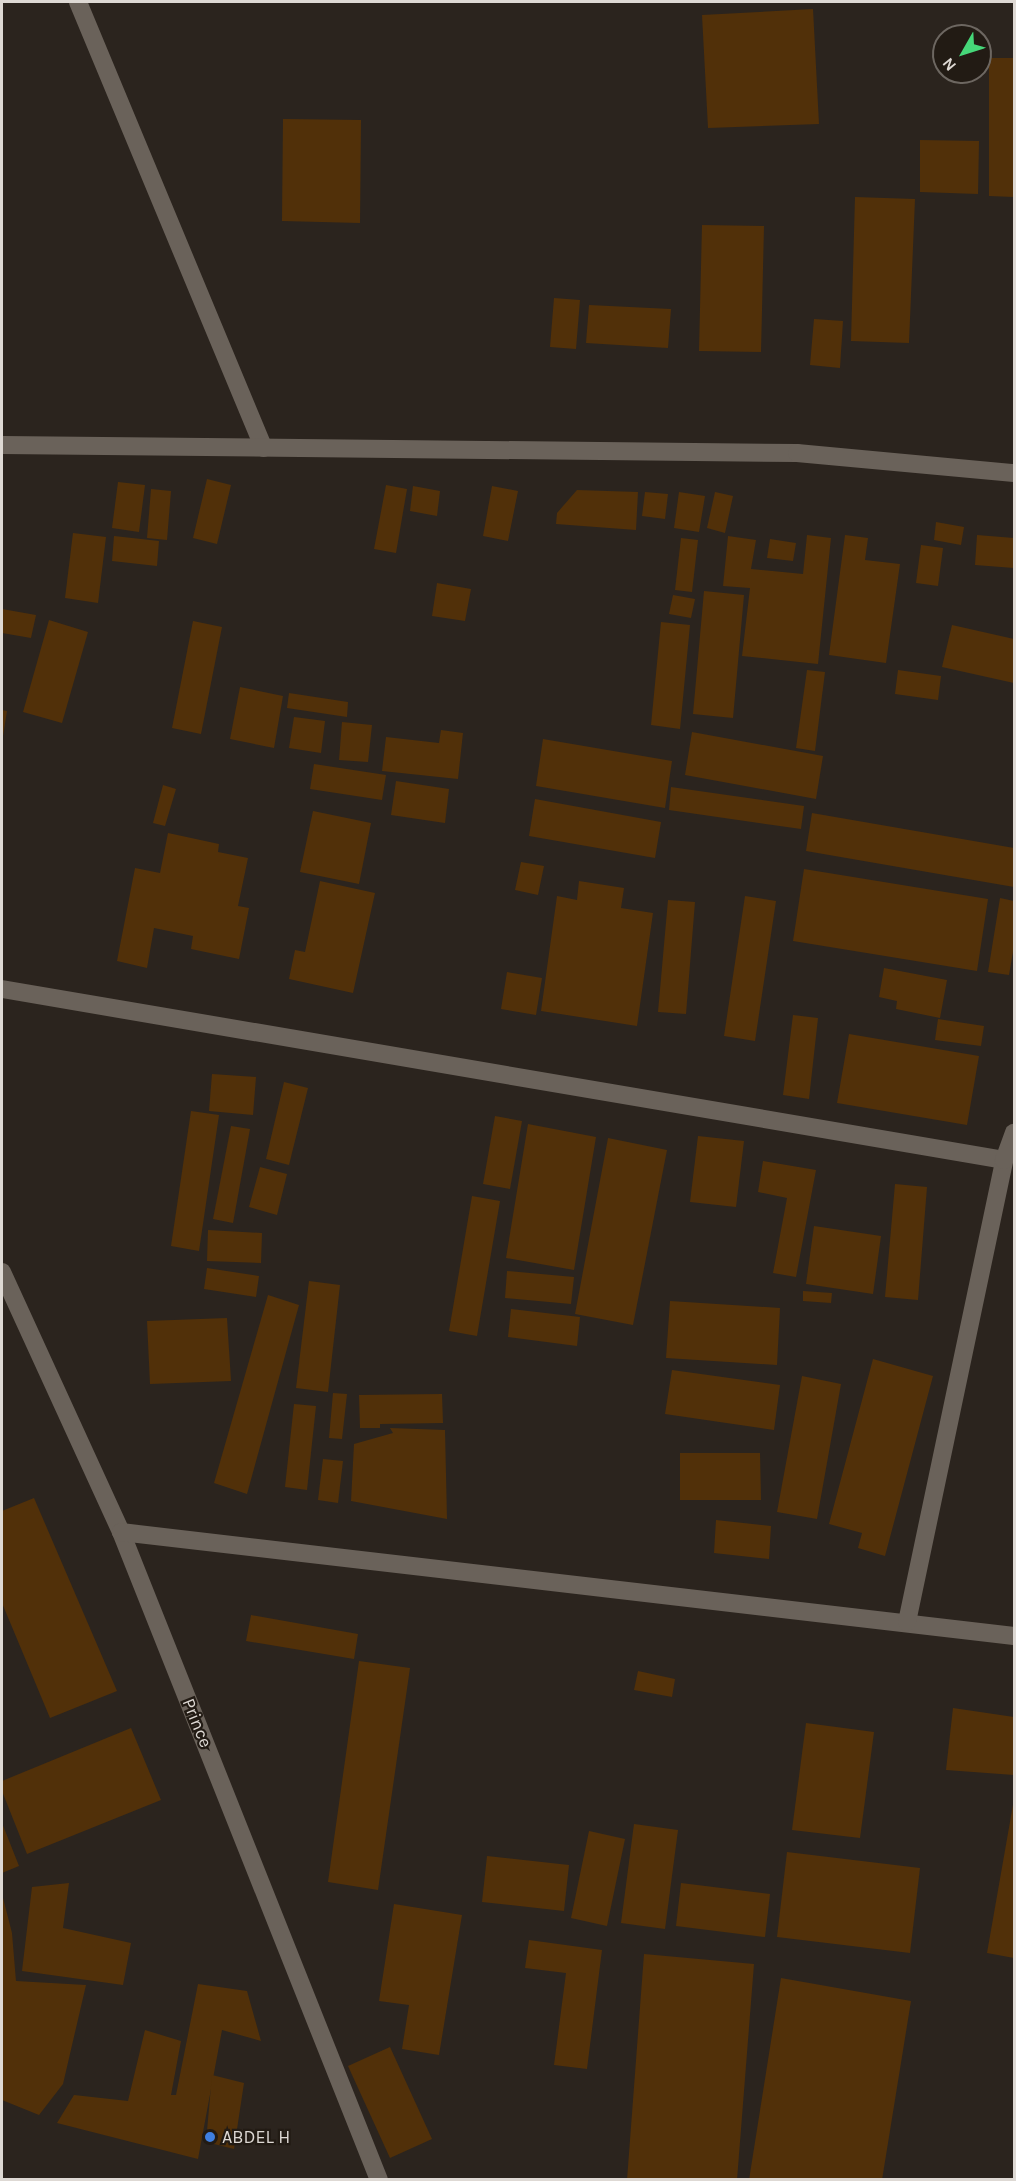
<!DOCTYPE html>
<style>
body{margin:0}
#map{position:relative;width:1016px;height:2181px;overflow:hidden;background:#2b241e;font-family:Karla,sans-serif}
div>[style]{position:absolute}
.building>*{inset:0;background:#513009}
.minor>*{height:18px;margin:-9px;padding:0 9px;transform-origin:9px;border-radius:9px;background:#6a625a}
.dots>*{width:16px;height:16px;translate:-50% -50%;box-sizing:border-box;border:3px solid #221b14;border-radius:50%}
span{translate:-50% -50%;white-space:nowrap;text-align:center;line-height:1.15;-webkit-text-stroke:4.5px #221b14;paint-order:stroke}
.street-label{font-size:18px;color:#ded9d4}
.poi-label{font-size:18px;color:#ded9d4}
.left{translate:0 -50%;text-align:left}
.frame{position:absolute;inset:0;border:3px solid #ded9d4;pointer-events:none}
.north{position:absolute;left:932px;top:24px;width:60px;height:60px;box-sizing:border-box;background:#221b14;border:2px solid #6d6761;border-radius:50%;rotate:231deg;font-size:16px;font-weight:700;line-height:24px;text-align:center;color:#ded9d4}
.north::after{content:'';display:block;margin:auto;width:21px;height:27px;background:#46d779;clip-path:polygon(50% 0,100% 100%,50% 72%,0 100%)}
</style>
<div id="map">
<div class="building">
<i style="clip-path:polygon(813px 9px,819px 124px,708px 128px,702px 15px)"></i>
<i style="clip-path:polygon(989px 58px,1014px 58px,1014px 197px,989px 196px)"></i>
<i style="clip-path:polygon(283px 119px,361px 120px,360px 223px,282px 221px)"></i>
<i style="clip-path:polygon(920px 140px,979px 141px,978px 194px,920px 192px)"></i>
<i style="clip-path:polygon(855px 197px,915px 199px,909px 343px,851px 341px)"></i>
<i style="clip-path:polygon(702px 225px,764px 226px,761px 352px,699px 351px)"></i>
<i style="clip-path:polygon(554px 298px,580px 300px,576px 349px,550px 347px)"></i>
<i style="clip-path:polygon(589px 305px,671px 309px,668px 348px,586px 343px)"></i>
<i style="clip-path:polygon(814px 319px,843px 321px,840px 368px,810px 365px)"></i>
<i style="clip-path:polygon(207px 479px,231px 485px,217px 544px,193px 538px)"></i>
<i style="clip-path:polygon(118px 482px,145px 485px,139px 532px,112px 528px)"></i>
<i style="clip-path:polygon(386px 485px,407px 489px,396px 553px,374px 549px)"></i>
<i style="clip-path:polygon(413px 486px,440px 491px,437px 516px,410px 511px)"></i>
<i style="clip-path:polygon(492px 486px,518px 491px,508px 541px,483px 536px)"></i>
<i style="clip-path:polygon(151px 489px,171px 491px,167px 540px,147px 538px)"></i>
<i style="clip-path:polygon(577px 490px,638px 492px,636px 530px,556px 524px,557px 513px)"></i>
<i style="clip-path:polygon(645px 492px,668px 494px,665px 519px,642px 516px)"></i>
<i style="clip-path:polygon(679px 492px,705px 496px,699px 532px,674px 528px)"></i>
<i style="clip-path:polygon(715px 492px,733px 496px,725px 533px,707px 528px)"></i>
<i style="clip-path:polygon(936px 522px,964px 527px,961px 545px,934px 540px)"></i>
<i style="clip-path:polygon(73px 533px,106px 537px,98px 603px,65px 598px)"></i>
<i style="clip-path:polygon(807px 535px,831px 538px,818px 664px,742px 656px,750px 588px,723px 586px,728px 536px,756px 540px,751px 569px,803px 574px)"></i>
<i style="clip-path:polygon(845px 535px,868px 538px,865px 560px,900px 564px,886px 663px,829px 655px)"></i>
<i style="clip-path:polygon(977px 535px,1014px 538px,1014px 568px,975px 565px)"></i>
<i style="clip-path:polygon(114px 536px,159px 541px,157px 566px,112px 561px)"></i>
<i style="clip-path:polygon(681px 538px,698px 540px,692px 592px,675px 590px)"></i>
<i style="clip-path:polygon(770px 539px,796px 543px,793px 561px,767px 558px)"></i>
<i style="clip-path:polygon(921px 545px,943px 548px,938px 586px,916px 583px)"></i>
<i style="clip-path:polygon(437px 583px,471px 589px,465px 621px,432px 616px)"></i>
<i style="clip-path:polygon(704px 591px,744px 595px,733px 718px,693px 714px)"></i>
<i style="clip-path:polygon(673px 595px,695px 599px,691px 618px,669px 614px)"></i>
<i style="clip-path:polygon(2px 609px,36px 615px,31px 638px,2px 633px)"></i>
<i style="clip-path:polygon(49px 620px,88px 632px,62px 723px,23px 712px)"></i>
<i style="clip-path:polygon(193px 621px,222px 627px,201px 734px,172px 728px)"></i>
<i style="clip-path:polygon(661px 622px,690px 625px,680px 729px,651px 725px)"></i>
<i style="clip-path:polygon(952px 625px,1014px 639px,1014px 683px,942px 667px)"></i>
<i style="clip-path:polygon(807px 670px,825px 672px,815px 751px,796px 748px)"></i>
<i style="clip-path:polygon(898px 670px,941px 676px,938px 700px,895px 694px)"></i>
<i style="clip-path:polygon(240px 687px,283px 696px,274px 748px,230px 739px)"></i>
<i style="clip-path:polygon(289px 693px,348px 702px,347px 717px,287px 708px)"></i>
<i style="clip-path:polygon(2px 710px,7px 711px,3px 736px,2px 735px)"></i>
<i style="clip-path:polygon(294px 717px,325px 721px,321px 753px,289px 748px)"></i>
<i style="clip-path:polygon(342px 722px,372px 725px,368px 762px,339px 760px)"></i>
<i style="clip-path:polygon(441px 730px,463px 733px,458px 779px,382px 771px,386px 737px,439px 743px)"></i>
<i style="clip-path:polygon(692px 732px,823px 756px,816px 799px,685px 775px)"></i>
<i style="clip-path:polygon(543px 739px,672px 761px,665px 808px,536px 786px)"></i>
<i style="clip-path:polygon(314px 764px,386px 775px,382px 800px,310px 789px)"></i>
<i style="clip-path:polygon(396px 781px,449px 789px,445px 823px,391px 815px)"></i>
<i style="clip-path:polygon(163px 785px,176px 789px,165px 826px,153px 823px)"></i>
<i style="clip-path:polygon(671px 787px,804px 806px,801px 829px,669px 810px)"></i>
<i style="clip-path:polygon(535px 799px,661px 822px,655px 858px,529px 836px)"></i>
<i style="clip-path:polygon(313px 811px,371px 823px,359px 884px,300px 872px)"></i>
<i style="clip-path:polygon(812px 813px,1014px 848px,1014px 887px,806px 851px)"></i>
<i style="clip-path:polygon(168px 833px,219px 844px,218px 852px,248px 858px,238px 906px,249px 908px,239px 959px,191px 949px,193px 936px,154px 928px,147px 968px,117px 961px,135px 868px,160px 873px)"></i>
<i style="clip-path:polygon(521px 862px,544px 866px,538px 895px,515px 890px)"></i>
<i style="clip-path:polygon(804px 869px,988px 899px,977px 971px,793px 941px)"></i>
<i style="clip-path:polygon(320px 881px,375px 893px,353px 993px,289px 979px,295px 950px,305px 952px)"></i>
<i style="clip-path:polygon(579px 881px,624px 888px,621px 908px,653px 913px,637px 1026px,541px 1011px,557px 896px,577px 900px)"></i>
<i style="clip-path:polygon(745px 896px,776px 901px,755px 1041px,724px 1036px)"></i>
<i style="clip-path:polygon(1000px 898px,1014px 901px,1014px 946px,1009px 975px,988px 972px)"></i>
<i style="clip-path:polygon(668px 900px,695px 902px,686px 1014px,658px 1012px)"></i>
<i style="clip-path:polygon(884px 968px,947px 980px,940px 1018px,896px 1009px,897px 1001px,879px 997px)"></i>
<i style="clip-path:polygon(507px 972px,542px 978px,536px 1015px,501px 1009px)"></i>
<i style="clip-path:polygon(793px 1015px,818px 1018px,809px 1099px,783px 1095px)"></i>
<i style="clip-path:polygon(938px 1019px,984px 1026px,981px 1046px,935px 1040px)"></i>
<i style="clip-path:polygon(849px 1034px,979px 1056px,967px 1125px,837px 1103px)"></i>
<i style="clip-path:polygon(212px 1074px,256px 1077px,253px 1115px,209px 1111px)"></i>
<i style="clip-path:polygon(284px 1082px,308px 1088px,289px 1165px,266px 1159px)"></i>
<i style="clip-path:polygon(191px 1111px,219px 1115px,199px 1251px,171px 1246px)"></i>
<i style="clip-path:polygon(495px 1116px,522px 1121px,510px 1189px,483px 1184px)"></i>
<i style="clip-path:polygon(528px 1124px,596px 1137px,574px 1270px,506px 1258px)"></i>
<i style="clip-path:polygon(231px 1126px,250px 1129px,233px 1223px,213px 1219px)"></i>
<i style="clip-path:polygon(698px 1136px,744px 1141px,736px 1207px,690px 1202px)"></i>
<i style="clip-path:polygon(608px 1138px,667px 1150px,633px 1325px,575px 1314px)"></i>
<i style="clip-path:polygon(763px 1161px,816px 1170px,796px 1277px,773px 1273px,787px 1198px,758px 1192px)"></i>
<i style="clip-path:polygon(260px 1167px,287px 1174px,277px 1215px,249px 1207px)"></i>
<i style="clip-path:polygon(895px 1184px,927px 1187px,918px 1300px,885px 1297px)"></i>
<i style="clip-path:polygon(472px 1196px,500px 1201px,477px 1336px,449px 1331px)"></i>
<i style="clip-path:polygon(814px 1226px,881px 1236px,873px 1294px,806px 1284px)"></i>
<i style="clip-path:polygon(208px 1230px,262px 1233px,261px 1263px,207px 1261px)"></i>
<i style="clip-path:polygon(207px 1268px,259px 1276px,256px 1297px,204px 1289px)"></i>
<i style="clip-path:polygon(507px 1271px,574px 1277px,571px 1304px,505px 1298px)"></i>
<i style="clip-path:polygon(309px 1281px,340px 1285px,328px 1392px,296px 1388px)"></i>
<i style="clip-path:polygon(803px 1291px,832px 1293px,831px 1303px,803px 1301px)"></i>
<i style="clip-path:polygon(268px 1295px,299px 1305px,247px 1494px,214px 1483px)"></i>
<i style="clip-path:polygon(670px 1301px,780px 1308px,777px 1365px,666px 1358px)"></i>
<i style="clip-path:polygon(511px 1309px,580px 1317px,577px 1346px,508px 1337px)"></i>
<i style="clip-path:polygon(227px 1318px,231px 1381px,150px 1384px,147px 1321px)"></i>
<i style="clip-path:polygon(873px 1359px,933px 1376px,885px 1556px,858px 1548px,862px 1533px,829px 1524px)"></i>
<i style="clip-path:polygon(672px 1370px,780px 1385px,774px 1430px,665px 1414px)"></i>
<i style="clip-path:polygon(802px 1376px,841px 1384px,817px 1519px,777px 1512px)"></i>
<i style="clip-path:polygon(333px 1393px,347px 1394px,342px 1439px,329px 1438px)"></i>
<i style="clip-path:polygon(442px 1394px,443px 1423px,380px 1424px,380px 1428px,360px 1428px,359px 1395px)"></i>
<i style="clip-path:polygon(294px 1404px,316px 1406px,307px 1490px,285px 1487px)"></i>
<i style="clip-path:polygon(390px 1428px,445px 1430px,447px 1519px,351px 1501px,354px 1444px,393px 1433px)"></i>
<i style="clip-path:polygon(680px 1453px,760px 1453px,761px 1500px,680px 1500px)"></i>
<i style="clip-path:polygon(323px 1459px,343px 1461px,338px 1503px,318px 1500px)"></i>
<i style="clip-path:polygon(34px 1498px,117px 1691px,50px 1718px,2px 1603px,2px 1511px)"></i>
<i style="clip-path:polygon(716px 1520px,771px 1526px,769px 1559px,714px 1553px)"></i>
<i style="clip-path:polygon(251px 1615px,358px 1634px,354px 1659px,246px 1641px)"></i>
<i style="clip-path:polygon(359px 1661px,410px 1668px,378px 1890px,328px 1882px)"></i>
<i style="clip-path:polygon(638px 1671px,675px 1679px,672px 1697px,634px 1690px)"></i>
<i style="clip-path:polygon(953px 1708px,1014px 1717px,1014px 1775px,946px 1770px)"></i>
<i style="clip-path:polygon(806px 1723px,874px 1732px,860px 1838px,792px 1830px)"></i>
<i style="clip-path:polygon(131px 1728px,161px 1800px,27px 1854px,2px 1791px,2px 1781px)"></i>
<i style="clip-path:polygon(1014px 1799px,1014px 1958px,987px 1953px)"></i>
<i style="clip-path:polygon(2px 1823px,19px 1866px,2px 1873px)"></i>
<i style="clip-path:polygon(634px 1824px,678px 1830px,665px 1929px,621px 1923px)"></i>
<i style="clip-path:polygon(589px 1831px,625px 1839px,607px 1926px,571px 1918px)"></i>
<i style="clip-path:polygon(787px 1852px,920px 1868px,910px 1953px,777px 1937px)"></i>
<i style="clip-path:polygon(487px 1856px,569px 1865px,564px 1911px,482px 1902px)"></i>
<i style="clip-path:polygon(69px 1883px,63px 1928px,131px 1943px,123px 1985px,22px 1971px,32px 1887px)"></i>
<i style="clip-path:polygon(681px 1883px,770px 1894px,765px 1937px,676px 1926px)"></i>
<i style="clip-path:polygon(2px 1894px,12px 1933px,16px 1981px,86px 1985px,63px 2084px,39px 2115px,2px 2100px)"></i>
<i style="clip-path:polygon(394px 1904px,462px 1915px,439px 2055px,402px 2049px,409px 2005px,379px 2001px)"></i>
<i style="clip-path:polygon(529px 1940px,602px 1950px,587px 2069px,554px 2065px,566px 1973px,525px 1968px)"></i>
<i style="clip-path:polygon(644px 1954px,754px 1964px,737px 2180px,627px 2180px)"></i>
<i style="clip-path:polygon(781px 1978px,911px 2001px,882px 2180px,749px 2180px)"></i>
<i style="clip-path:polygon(198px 1984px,247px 1991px,261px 2041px,222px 2030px,198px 2159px,57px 2123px,74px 2095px,128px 2101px,145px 2030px,181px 2041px,171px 2095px,176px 2095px)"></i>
<i style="clip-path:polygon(390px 2047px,432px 2139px,390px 2158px,348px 2066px)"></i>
<i style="clip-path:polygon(212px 2075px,244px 2083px,234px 2149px,206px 2142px)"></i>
</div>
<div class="minor">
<i style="left:78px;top:2px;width:483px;rotate:67.4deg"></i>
<i style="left:2px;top:445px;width:795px;rotate:0.58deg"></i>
<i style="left:797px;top:453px;width:218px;rotate:5.3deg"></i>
<i style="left:2px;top:989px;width:1016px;rotate:9.68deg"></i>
<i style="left:2px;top:1272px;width:286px;rotate:65.4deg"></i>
<i style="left:121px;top:1532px;width:697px;rotate:68.29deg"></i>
<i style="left:121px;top:1532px;width:899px;rotate:6.64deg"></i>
<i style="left:907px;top:1622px;width:472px;rotate:-78.1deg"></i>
<i style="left:1004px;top:1160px;width:29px;rotate:-70deg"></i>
</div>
<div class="dots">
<i style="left:210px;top:2137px;background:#3f7fe0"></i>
</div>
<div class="street-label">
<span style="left:197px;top:1723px;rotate:68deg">Prince</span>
</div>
<div class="poi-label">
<span class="left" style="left:222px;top:2137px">ABDEL H</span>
</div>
<div class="frame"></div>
<div class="north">N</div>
</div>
